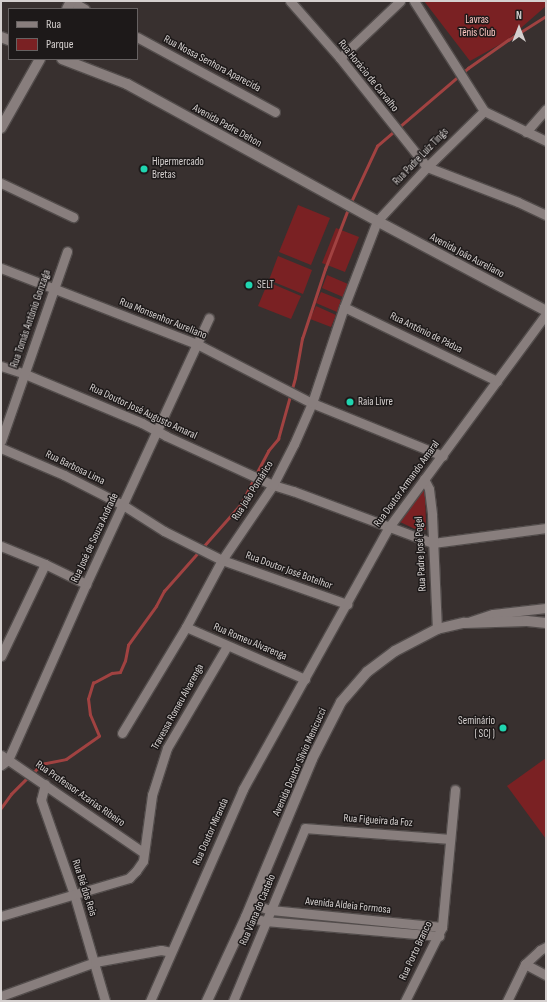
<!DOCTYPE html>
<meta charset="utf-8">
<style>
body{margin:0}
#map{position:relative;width:547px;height:1002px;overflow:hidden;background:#38302f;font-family:"Sofia Sans Condensed",sans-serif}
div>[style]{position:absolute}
.green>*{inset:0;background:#7a2123}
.stream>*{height:2.5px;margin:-1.25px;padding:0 1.25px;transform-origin:1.25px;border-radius:1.25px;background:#a14241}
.roads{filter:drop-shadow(1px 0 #524c4b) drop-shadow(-1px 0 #524c4b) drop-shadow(0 1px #524c4b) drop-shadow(0 -1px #524c4b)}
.minor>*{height:9px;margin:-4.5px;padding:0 4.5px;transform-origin:4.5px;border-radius:4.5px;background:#887e7d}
.tertiary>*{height:10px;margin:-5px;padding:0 5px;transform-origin:5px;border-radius:5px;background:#887e7d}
.secondary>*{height:10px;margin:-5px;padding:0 5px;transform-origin:5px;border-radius:5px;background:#887e7d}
.dots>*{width:11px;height:11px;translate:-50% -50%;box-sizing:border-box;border:2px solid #1d1919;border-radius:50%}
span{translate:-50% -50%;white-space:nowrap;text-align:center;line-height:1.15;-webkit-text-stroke:3px #1d1919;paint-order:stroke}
.park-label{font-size:11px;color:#fdc7c2}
.street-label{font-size:11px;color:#d5d0cf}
.poi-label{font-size:11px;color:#d5d0cf}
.left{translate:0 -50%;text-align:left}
.right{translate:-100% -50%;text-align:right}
.frame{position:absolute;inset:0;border:2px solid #d5d0cf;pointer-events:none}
.legend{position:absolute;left:8px;top:8px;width:130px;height:52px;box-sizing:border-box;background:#1d1919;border:1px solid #676262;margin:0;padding:5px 7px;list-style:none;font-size:12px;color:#d5d0cf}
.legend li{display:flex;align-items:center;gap:8px;height:20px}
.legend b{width:20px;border:1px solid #676262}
.north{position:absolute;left:499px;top:8px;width:40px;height:40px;-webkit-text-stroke:3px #1d1919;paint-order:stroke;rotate:0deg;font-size:11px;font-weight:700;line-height:16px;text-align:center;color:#d5d0cf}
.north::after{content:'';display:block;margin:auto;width:14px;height:18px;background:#d5d0cf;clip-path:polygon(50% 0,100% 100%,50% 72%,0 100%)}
</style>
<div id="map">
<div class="green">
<i style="clip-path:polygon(424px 1px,546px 1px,546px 6px,506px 41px,470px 61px)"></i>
<i style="clip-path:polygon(298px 205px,330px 218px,311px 265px,279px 252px)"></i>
<i style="clip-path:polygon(336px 228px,359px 237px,345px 272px,322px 263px)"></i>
<i style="clip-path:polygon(278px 256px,312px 270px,303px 294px,269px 280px)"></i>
<i style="clip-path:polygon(327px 275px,348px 284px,343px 297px,322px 288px)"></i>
<i style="clip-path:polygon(268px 282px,301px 296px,291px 319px,258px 306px)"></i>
<i style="clip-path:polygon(321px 292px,341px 300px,337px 312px,316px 303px)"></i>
<i style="clip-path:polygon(316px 306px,336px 315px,331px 327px,310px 319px)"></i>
<i style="clip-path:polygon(425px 487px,426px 530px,415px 529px,400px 522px)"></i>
<i style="clip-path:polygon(546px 758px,546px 839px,507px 786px)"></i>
</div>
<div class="stream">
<i style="left:350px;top:204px;width:64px;rotate:-65deg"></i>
<i style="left:377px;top:146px;width:120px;rotate:-40.6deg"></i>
<i style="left:468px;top:68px;width:49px;rotate:-35deg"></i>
<i style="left:508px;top:40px;width:45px;rotate:-32.3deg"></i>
<i style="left:256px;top:474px;width:26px;rotate:-62deg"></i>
<i style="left:268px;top:451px;width:16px;rotate:-50deg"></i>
<i style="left:278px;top:439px;width:63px;rotate:-74.4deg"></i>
<i style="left:295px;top:378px;width:40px;rotate:-80deg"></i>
<i style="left:302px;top:339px;width:74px;rotate:-71.8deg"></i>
<i style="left:325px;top:269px;width:64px;rotate:-69deg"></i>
<i style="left:32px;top:774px;width:13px;rotate:-48deg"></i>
<i style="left:41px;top:764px;width:25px;rotate:-11deg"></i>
<i style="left:66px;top:759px;width:40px;rotate:-34.9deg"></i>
<i style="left:99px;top:736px;width:23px;rotate:-113deg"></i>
<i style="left:90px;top:715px;width:16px;rotate:-97deg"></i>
<i style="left:88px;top:699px;width:17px;rotate:-73deg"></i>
<i style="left:93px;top:683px;width:21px;rotate:-28deg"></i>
<i style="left:112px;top:673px;width:8px;rotate:-7deg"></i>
<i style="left:120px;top:672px;width:12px;rotate:-66deg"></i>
<i style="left:125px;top:661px;width:16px;rotate:-79deg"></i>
<i style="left:128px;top:645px;width:48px;rotate:-54.3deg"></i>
<i style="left:156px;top:606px;width:17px;rotate:-62deg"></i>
<i style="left:164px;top:591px;width:116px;rotate:-48.5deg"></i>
<i style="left:241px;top:504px;width:28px;rotate:-63deg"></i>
<i style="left:1px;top:808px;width:17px;rotate:-54deg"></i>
<i style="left:11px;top:794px;width:24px;rotate:-45deg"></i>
</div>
<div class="roads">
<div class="minor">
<i style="left:71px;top:1px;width:16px;rotate:30deg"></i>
<i style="left:290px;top:1px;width:76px;rotate:48.7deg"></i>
<i style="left:340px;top:58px;width:139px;rotate:51.4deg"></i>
<i style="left:427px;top:167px;width:97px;rotate:21deg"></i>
<i style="left:518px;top:202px;width:31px;rotate:25deg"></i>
<i style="left:414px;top:1px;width:130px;rotate:57.5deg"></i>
<i style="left:484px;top:111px;width:69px;rotate:25.8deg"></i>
<i style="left:137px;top:37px;width:157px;rotate:28.5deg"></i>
<i style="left:340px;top:58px;width:83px;rotate:-43.5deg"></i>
<i style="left:526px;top:132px;width:30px;rotate:-49deg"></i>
<i style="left:1px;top:183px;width:80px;rotate:25.3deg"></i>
<i style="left:1px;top:268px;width:210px;rotate:21.2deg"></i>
<i style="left:197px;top:344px;width:129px;rotate:27.2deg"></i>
<i style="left:312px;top:403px;width:141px;rotate:22deg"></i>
<i style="left:344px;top:307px;width:170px;rotate:25.8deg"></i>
<i style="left:1px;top:366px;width:25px;rotate:18deg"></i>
<i style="left:25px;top:374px;width:127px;rotate:22.7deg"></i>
<i style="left:142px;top:423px;width:27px;rotate:28deg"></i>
<i style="left:166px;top:436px;width:118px;rotate:24.6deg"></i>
<i style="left:273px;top:485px;width:21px;rotate:17deg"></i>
<i style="left:293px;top:491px;width:149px;rotate:20.4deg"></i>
<i style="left:433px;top:543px;width:114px;rotate:-7.6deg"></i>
<i style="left:1px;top:441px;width:201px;rotate:-70.8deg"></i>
<i style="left:1px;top:448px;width:69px;rotate:23.2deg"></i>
<i style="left:64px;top:475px;width:66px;rotate:27deg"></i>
<i style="left:123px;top:505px;width:49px;rotate:32.4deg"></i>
<i style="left:164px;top:531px;width:65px;rotate:26.6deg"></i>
<i style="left:222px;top:560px;width:133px;rotate:19.4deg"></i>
<i style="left:424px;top:479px;width:11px;rotate:63deg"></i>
<i style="left:429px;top:489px;width:26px;rotate:83deg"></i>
<i style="left:432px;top:515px;width:114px;rotate:87.5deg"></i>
<i style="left:1px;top:546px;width:48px;rotate:22.2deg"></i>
<i style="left:45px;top:564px;width:46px;rotate:26deg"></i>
<i style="left:471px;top:621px;width:23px;rotate:-18deg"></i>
<i style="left:493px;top:614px;width:53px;rotate:-6.5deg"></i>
<i style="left:186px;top:627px;width:130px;rotate:23.6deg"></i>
<i style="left:1px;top:656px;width:102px;rotate:-64.4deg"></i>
<i style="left:122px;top:733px;width:124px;rotate:-58.9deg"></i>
<i style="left:186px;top:627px;width:76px;rotate:-61.8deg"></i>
<i style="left:222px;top:560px;width:91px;rotate:-55.8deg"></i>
<i style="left:273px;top:485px;width:46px;rotate:-62.9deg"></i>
<i style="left:294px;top:444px;width:45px;rotate:-66.3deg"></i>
<i style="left:312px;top:403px;width:101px;rotate:-71.6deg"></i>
<i style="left:344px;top:307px;width:92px;rotate:-69deg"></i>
<i style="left:377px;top:221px;width:74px;rotate:-47.2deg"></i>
<i style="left:427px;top:167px;width:80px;rotate:-44.5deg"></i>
<i style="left:1px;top:755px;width:173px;rotate:34.4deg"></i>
<i style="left:1px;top:765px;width:9px;rotate:-36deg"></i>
<i style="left:8px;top:760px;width:193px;rotate:-66.1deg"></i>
<i style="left:86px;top:584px;width:293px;rotate:-65.2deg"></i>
<i style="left:45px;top:784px;width:16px;rotate:104deg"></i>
<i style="left:41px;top:800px;width:100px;rotate:70.7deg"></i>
<i style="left:74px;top:894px;width:111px;rotate:73.8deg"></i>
<i style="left:252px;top:904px;width:20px;rotate:18deg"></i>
<i style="left:271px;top:910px;width:172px;rotate:5.7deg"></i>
<i style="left:1px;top:916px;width:134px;rotate:-16.5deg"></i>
<i style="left:129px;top:878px;width:10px;rotate:-45deg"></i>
<i style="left:136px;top:871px;width:12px;rotate:-55deg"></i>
<i style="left:143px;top:861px;width:67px;rotate:-82.2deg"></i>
<i style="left:152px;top:795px;width:49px;rotate:-72.3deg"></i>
<i style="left:167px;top:748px;width:118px;rotate:-59.5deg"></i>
<i style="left:246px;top:917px;width:19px;rotate:12deg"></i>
<i style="left:265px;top:921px;width:175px;rotate:4.9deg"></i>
<i style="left:525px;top:964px;width:24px;rotate:28deg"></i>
<i style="left:1px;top:996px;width:100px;rotate:-19.9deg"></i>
<i style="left:95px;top:962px;width:67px;rotate:-10.3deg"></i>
<i style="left:161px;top:950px;width:10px;rotate:11deg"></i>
<i style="left:150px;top:1001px;width:232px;rotate:-66.3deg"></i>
<i style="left:243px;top:789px;width:300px;rotate:-60.9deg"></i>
<i style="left:389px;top:527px;width:265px;rotate:-53.6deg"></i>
<i style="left:233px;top:1001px;width:187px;rotate:-67.4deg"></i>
<i style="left:305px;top:828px;width:145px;rotate:4.3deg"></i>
<i style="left:405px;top:1001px;width:83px;rotate:-63.4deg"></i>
<i style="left:442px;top:927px;width:138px;rotate:-84.6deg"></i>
<i style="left:507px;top:1001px;width:41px;rotate:-64.1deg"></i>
<i style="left:525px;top:964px;width:21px;rotate:-43deg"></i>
<i style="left:540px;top:950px;width:7px;rotate:-27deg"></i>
</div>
<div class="tertiary">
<i style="left:1px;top:37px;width:9px;rotate:21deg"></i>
</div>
<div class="secondary">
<i style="left:67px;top:9px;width:9px;rotate:-63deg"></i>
<i style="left:62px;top:59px;width:70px;rotate:21deg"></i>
<i style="left:127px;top:84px;width:285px;rotate:28.7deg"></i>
<i style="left:377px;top:221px;width:191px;rotate:28deg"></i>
<i style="left:1px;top:128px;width:79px;rotate:-60.5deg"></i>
<i style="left:207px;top:1001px;width:93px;rotate:-65.1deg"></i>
<i style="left:246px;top:917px;width:171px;rotate:-67.3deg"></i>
<i style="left:312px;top:759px;width:64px;rotate:-63deg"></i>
<i style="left:341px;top:702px;width:40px;rotate:-49deg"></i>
<i style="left:367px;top:672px;width:35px;rotate:-37deg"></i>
<i style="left:395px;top:651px;width:47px;rotate:-27.6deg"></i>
<i style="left:437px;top:629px;width:28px;rotate:-13deg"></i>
<i style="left:464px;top:623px;width:63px;rotate:-1.8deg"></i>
<i style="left:527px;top:621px;width:19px;rotate:6deg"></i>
</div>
</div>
<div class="dots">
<i style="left:144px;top:169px;background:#20d5b0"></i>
<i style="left:249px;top:285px;background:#20d5b0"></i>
<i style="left:350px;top:402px;background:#20d5b0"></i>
<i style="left:503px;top:728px;background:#20d5b0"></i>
</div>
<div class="park-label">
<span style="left:477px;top:27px">Lavras<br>Tênis Club</span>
</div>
<div class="street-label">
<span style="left:212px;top:64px;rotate:28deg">Rua Nossa Senhora Aparecida</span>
<span style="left:368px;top:76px;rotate:51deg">Rua Horácio de Carvalho</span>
<span style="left:227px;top:126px;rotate:29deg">Avenida Padre Dehon</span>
<span style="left:421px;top:157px;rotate:-46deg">Rua Padre Luiz Tings</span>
<span style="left:467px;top:256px;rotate:28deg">Avenida João Aureliano</span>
<span style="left:31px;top:319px;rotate:-71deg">Rua Tomás Antônio Gonzaga</span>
<span style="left:163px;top:319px;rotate:22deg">Rua Monsenhor Aureliano</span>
<span style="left:426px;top:333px;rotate:26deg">Rua Antônio de Pádua</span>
<span style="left:143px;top:412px;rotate:25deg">Rua Doutor José Augusto Amaral</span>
<span style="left:75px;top:468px;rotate:26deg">Rua Barbosa Lima</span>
<span style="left:407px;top:484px;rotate:-54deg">Rua Doutor Armando Amaral</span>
<span style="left:253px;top:491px;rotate:-58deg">Rua João Pomárico</span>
<span style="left:95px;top:538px;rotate:-65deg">Rua José de Souza Andrade</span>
<span style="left:421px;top:554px;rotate:-93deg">Rua Padre José Pogel</span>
<span style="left:289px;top:571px;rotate:20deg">Rua Doutor José Botelhor</span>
<span style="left:250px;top:642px;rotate:23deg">Rua Romeu Alvarenga</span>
<span style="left:178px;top:707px;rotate:-61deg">Travessa Romeu Alvarenga</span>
<span style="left:300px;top:762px;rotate:-66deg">Avenida Doutor Sílvio Menicucci</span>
<span style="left:80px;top:794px;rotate:35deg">Rua Professor Azarias Ribeiro</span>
<span style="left:378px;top:821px;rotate:4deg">Rua Figueira da Foz</span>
<span style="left:211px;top:832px;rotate:-66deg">Rua Doutor Miranda</span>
<span style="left:84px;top:888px;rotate:72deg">Rua Bié dos Reis</span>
<span style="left:348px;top:906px;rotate:6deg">Avenida Aldeia Formosa</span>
<span style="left:258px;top:910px;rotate:-67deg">Rua Viana do Castelo</span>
<span style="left:416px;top:951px;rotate:-65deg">Rua Porto Branco</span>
</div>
<div class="poi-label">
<span class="left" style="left:152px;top:169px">Hipermercado<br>Bretas</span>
<span class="left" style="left:257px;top:285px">SELT</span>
<span class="left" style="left:358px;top:402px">Raia Livre</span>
<span class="right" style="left:495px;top:728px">Seminário<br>( SCJ )</span>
</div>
<div class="frame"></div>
<ul class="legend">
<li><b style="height:5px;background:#887e7d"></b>Rua</li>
<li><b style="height:11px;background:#7a2123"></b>Parque</li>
</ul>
<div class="north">N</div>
</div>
